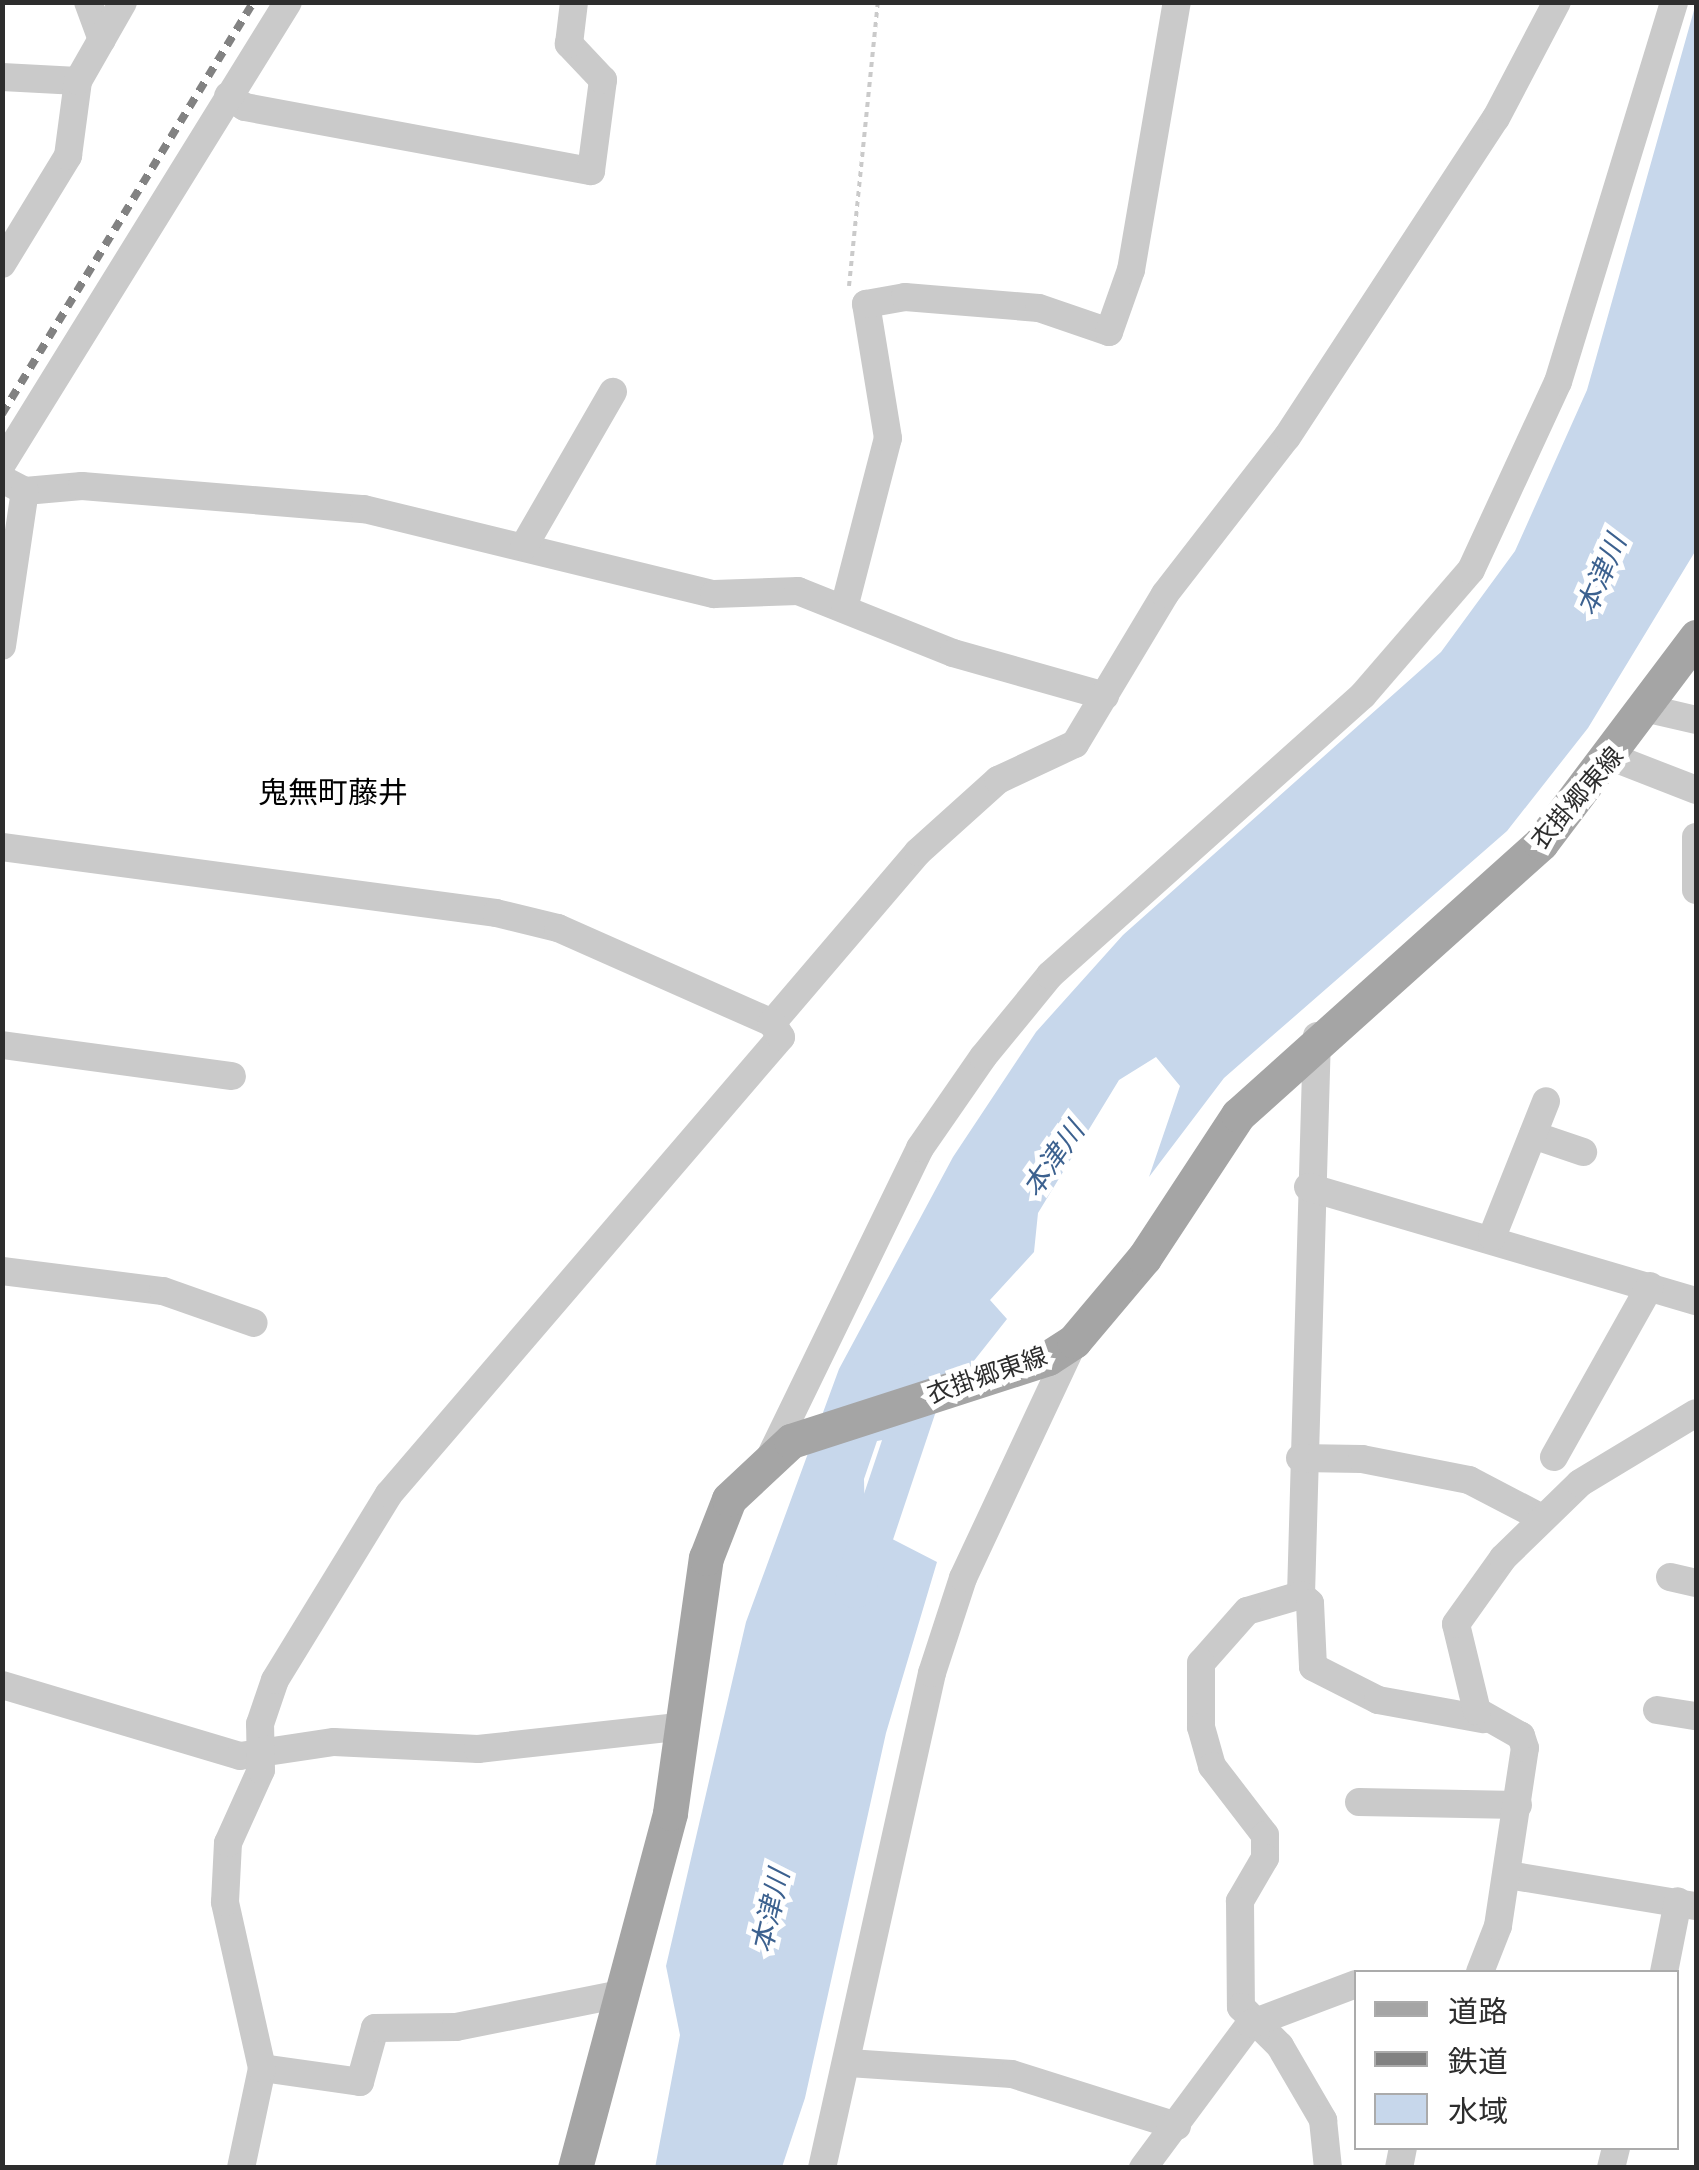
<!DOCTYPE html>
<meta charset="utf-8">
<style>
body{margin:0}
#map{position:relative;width:1699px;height:2170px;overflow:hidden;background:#fff;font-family:"Golos Text","Noto Sans JP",sans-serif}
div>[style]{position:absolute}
.water>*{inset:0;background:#c7d7eb}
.river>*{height:42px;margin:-21px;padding:0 21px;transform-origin:21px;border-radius:21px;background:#c7d7eb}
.path>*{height:4px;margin-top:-2px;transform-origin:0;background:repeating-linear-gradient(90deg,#cacaca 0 5px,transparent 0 10px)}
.minor>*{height:28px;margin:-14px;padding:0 14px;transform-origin:14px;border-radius:14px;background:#cacaca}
.major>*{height:35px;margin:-17.5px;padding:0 17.5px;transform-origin:17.5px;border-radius:17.5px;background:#a5a5a5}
.rail>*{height:8px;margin-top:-4px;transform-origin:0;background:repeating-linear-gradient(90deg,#828282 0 10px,transparent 0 18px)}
span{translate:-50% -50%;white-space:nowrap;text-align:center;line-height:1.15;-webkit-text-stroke:10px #fff;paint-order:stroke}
.street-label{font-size:25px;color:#2d2d2d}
.water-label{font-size:28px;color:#3c618f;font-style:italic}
.quarter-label{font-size:30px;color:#000}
.frame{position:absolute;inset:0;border:5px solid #2d2d2d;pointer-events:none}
.legend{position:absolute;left:1354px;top:1970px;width:325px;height:180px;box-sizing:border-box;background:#fff;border:2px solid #ababab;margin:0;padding:12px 18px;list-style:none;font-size:30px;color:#2d2d2d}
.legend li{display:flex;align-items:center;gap:20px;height:50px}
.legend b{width:50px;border:2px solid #ababab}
</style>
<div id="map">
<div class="water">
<i style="clip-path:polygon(1696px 3px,1696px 550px,1588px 728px,1507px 831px,1224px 1078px,1149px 1177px,1180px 1086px,1156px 1057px,1119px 1080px,1038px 1213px,1034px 1252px,990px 1300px,1007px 1319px,916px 1434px,877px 1441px,864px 1479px,865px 1525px,937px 1562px,886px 1733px,805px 2098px,782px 2167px,655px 2168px,680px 2035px,666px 1966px,746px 1622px,839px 1369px,953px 1157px,1036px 1032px,1123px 935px,1441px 652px,1515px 551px,1587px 390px)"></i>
</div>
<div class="river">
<i style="left:855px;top:1587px;width:214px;rotate:-71.5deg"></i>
</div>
<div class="path">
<i style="left:849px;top:286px;width:285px;rotate:-84.2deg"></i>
</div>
<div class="minor">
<i style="left:88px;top:2px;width:40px;rotate:69.8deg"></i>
<i style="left:2px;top:77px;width:76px;rotate:3deg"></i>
<i style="left:228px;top:96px;width:20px;rotate:33deg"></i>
<i style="left:245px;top:107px;width:352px;rotate:10.5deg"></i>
<i style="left:591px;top:171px;width:92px;rotate:-82.5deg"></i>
<i style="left:603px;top:80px;width:50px;rotate:-133.4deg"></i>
<i style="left:569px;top:44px;width:42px;rotate:-83.2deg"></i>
<i style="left:2px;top:264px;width:127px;rotate:-58.6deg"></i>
<i style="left:68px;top:156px;width:76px;rotate:-82.4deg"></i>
<i style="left:78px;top:81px;width:91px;rotate:-60.3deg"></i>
<i style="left:2px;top:464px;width:543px;rotate:-58.24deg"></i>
<i style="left:2px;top:479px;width:26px;rotate:28deg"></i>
<i style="left:25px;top:491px;width:57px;rotate:-5deg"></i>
<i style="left:82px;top:486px;width:283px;rotate:4.7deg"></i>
<i style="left:364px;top:509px;width:360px;rotate:13.7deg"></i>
<i style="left:714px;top:594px;width:84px;rotate:-2deg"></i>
<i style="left:798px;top:591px;width:167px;rotate:21.8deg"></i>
<i style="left:953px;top:653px;width:158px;rotate:15.8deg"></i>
<i style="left:524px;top:546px;width:178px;rotate:-60deg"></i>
<i style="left:845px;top:604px;width:171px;rotate:-75.5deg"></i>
<i style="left:888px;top:438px;width:136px;rotate:-99.3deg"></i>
<i style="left:866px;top:304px;width:40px;rotate:-10deg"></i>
<i style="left:905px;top:297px;width:134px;rotate:4.7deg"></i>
<i style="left:1039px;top:308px;width:74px;rotate:18.9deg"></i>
<i style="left:1109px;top:332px;width:66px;rotate:-70.5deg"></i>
<i style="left:1131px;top:270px;width:272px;rotate:-80.3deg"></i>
<i style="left:2px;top:646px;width:157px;rotate:-81.6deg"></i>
<i style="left:1649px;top:709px;width:48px;rotate:13.2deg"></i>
<i style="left:1614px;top:758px;width:88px;rotate:21.3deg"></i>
<i style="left:1696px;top:837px;width:53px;rotate:90deg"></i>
<i style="left:2px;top:847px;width:498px;rotate:7.6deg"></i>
<i style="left:496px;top:913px;width:64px;rotate:13.6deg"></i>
<i style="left:558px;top:928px;width:234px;rotate:23.9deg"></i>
<i style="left:772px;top:1023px;width:225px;rotate:-49.5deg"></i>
<i style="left:918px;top:852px;width:108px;rotate:-42deg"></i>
<i style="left:998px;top:780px;width:85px;rotate:-25.1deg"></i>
<i style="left:1075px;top:744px;width:175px;rotate:-59deg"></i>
<i style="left:1165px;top:594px;width:199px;rotate:-52.2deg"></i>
<i style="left:1287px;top:437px;width:381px;rotate:-56.8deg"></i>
<i style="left:1496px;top:118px;width:131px;rotate:-62.3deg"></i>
<i style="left:1317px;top:1036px;width:559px;rotate:91.64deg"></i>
<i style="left:1301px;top:1595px;width:56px;rotate:163.5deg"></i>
<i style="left:1247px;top:1611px;width:69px;rotate:131.5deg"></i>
<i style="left:1201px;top:1663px;width:64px;rotate:90deg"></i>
<i style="left:1201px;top:1727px;width:41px;rotate:74.2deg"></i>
<i style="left:1212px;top:1766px;width:87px;rotate:52.5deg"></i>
<i style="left:1265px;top:1835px;width:23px;rotate:90deg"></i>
<i style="left:1265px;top:1858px;width:50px;rotate:120.2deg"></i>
<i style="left:1240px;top:1901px;width:106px;rotate:89.5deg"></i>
<i style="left:1241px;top:2007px;width:55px;rotate:45deg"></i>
<i style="left:1280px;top:2046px;width:86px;rotate:59.8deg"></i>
<i style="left:1323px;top:2120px;width:48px;rotate:84.1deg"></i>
<i style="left:2px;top:1045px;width:232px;rotate:7.7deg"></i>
<i style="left:1533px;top:1135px;width:53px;rotate:18.8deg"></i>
<i style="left:1308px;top:1187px;width:404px;rotate:16.4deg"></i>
<i style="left:1492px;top:1237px;width:146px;rotate:-68.3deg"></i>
<i style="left:2px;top:1271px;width:162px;rotate:7.1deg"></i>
<i style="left:163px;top:1291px;width:96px;rotate:19.4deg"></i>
<i style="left:771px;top:1455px;width:341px;rotate:-64.1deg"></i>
<i style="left:920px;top:1148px;width:111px;rotate:-55.3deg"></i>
<i style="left:983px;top:1057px;width:106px;rotate:-50.7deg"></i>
<i style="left:1050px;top:975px;width:420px;rotate:-41.8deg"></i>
<i style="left:1363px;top:695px;width:165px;rotate:-49.2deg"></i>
<i style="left:1471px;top:570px;width:207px;rotate:-65.2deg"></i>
<i style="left:1558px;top:382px;width:397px;rotate:-73deg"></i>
<i style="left:1554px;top:1457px;width:196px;rotate:-60.7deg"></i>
<i style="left:1300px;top:1458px;width:62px;rotate:0.9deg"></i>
<i style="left:1362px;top:1459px;width:109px;rotate:11.1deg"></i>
<i style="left:1469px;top:1480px;width:82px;rotate:27.5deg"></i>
<i style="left:1670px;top:1577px;width:27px;rotate:13deg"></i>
<i style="left:1301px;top:1595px;width:12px;rotate:42deg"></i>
<i style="left:1310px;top:1603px;width:64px;rotate:87.3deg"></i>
<i style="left:1313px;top:1667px;width:73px;rotate:26.9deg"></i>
<i style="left:1378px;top:1700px;width:107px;rotate:10.3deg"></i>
<i style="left:2px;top:1685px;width:248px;rotate:16.6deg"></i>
<i style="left:240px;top:1756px;width:95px;rotate:-8.5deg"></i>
<i style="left:334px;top:1742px;width:144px;rotate:2.8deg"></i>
<i style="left:478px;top:1749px;width:208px;rotate:-6.3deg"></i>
<i style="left:1657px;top:1710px;width:39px;rotate:9deg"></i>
<i style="left:1359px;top:1802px;width:159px;rotate:1.1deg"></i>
<i style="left:1508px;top:1875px;width:191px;rotate:9.4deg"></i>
<i style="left:1480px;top:1972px;width:49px;rotate:-68.6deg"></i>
<i style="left:1498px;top:1926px;width:180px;rotate:-81.4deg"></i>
<i style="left:1525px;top:1748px;width:13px;rotate:-108deg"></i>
<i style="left:1521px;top:1736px;width:51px;rotate:-150.4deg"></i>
<i style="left:1477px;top:1711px;width:89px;rotate:-103.6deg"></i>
<i style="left:1456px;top:1624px;width:81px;rotate:-54.5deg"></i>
<i style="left:1503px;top:1558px;width:107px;rotate:-44.2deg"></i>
<i style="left:1580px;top:1483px;width:135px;rotate:-31.1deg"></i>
<i style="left:1664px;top:1972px;width:72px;rotate:-78.8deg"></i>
<i style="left:849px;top:2063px;width:163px;rotate:3.9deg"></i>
<i style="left:1012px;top:2074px;width:173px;rotate:17.5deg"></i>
<i style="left:262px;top:2068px;width:99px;rotate:8.1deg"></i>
<i style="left:360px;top:2082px;width:56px;rotate:-74.5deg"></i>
<i style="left:375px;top:2028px;width:81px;rotate:-0.7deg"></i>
<i style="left:456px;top:2027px;width:173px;rotate:-11.3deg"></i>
<i style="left:241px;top:2168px;width:102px;rotate:-78.1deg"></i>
<i style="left:262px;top:2068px;width:170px;rotate:-102.6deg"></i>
<i style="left:225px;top:1902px;width:59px;rotate:-87.1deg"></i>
<i style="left:228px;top:1843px;width:80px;rotate:-65.7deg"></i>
<i style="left:261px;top:1770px;width:46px;rotate:-91.2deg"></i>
<i style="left:260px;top:1724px;width:46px;rotate:-71.2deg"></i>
<i style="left:275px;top:1680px;width:218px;rotate:-58.5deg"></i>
<i style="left:389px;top:1494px;width:602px;rotate:-49.38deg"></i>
<i style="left:781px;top:1037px;width:17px;rotate:-123deg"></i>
<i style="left:822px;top:2168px;width:507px;rotate:-77.47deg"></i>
<i style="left:932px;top:1673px;width:100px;rotate:-71.9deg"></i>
<i style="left:963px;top:1578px;width:262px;rotate:-64.9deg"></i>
<i style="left:1143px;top:2168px;width:179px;rotate:-53.4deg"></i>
<i style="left:1250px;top:2024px;width:113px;rotate:-20.7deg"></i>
<i style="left:1399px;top:2168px;width:20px;rotate:-79deg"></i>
<i style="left:1611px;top:2168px;width:21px;rotate:-76deg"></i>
</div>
<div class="major">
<i style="left:575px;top:2168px;width:367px;rotate:-75deg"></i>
<i style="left:670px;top:1813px;width:258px;rotate:-82deg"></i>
<i style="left:706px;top:1558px;width:63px;rotate:-68.7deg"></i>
<i style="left:729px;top:1499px;width:85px;rotate:-43.1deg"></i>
<i style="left:791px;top:1441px;width:270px;rotate:-17.9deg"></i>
<i style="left:1048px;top:1358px;width:31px;rotate:-33deg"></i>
<i style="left:1074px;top:1341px;width:109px;rotate:-49.9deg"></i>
<i style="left:1144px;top:1258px;width:171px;rotate:-56.7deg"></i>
<i style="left:1238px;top:1115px;width:407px;rotate:-41.9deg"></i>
<i style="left:1541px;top:843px;width:258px;rotate:-53deg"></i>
</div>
<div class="rail">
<i style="left:2px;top:414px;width:482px;rotate:-58.6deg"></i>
</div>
<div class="street-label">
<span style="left:1577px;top:798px;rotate:-49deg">衣掛郷東線</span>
<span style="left:987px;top:1375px;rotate:-19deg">衣掛郷東線</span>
</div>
<div class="water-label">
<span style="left:1601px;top:575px;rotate:-67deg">本津川</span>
<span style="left:1053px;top:1159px;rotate:-55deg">本津川</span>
<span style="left:770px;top:1911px;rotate:-77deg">本津川</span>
</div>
<div class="quarter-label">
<span style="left:333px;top:792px">鬼無町藤井</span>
</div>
<div class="frame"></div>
<ul class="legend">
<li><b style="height:12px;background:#a5a5a5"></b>道路</li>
<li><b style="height:12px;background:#828282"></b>鉄道</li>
<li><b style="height:28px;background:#c7d7eb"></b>水域</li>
</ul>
</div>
